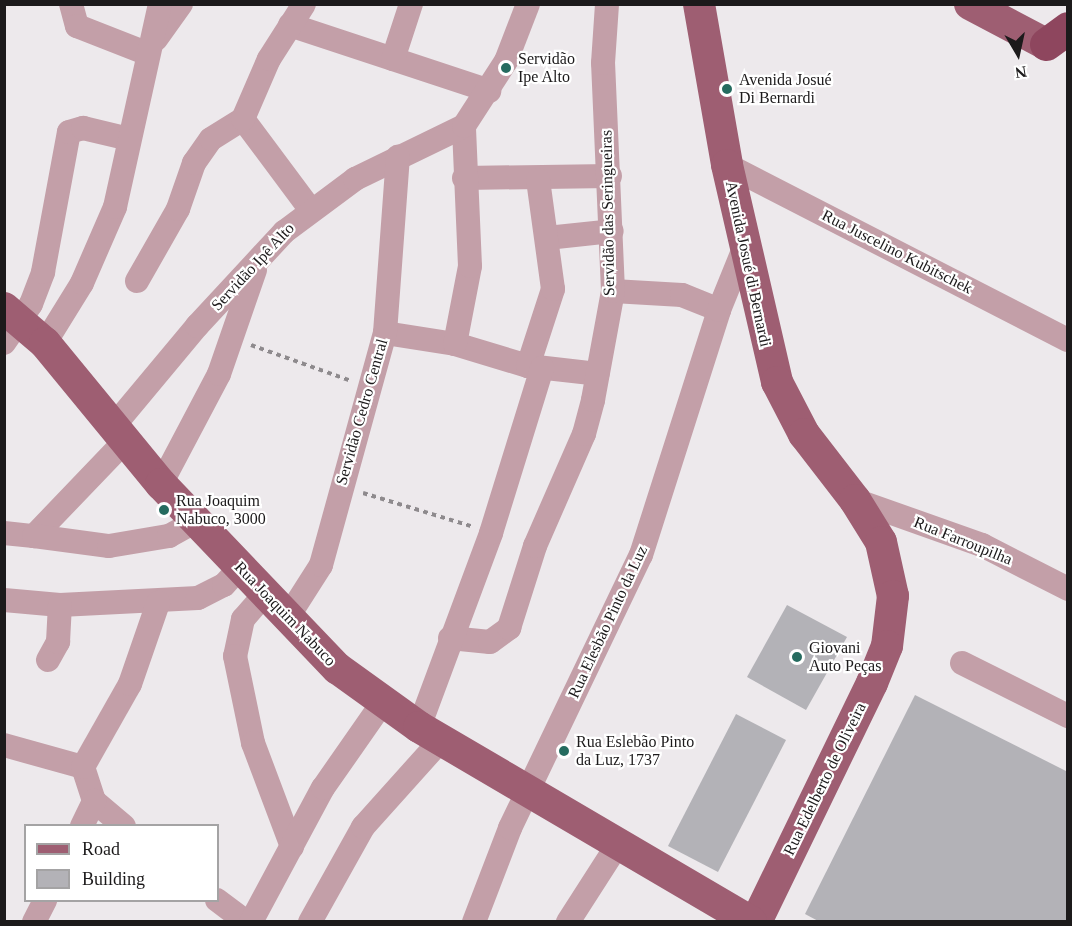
<!DOCTYPE html>
<meta charset="utf-8">
<style>
body{margin:0}
#map{position:relative;width:1072px;height:926px;overflow:hidden;background:#ede9ec;font-family:"Times New Roman",serif}
div>[style]{position:absolute}
.building>*{inset:0;background:#b3b2b7}
.path>*{height:4px;margin-top:-2px;transform-origin:0;background:repeating-linear-gradient(90deg,#8e8a8d 0 4.5px,transparent 0 9px)}
.minor>*{height:24px;margin:-12px;padding:0 12px;transform-origin:12px;border-radius:12px;background:#c39fa8}
.major>*{height:32px;margin:-16px;padding:0 16px;transform-origin:16px;border-radius:16px;background:#9e5e72}
.highway>*{height:33px;margin:-16.5px;padding:0 16.5px;transform-origin:16.5px;border-radius:16.5px;background:#8e465e}
.dots>*{width:16px;height:16px;translate:-50% -50%;box-sizing:border-box;border:3px solid #fff;border-radius:50%}
span{translate:-50% -50%;white-space:nowrap;text-align:center;line-height:1.15;-webkit-text-stroke:4.5px #fff;paint-order:stroke}
.poi-label{font-size:16px;color:#1c1a1b}
.left{translate:0 -50%;text-align:left}
.street-label{font-size:16px;color:#1c1a1b}
.frame{position:absolute;inset:0;border:6px solid #1c1a1b;pointer-events:none}
.legend{position:absolute;left:24px;top:824px;width:195px;height:78px;box-sizing:border-box;background:#fff;border:2px solid #a4a3a4;margin:0;padding:8px 10px;list-style:none;font-size:18px;color:#1c1a1b}
.legend li{display:flex;align-items:center;gap:12px;height:30px}
.legend b{width:30px;border:2px solid #a4a3a4}
.north{position:absolute;left:988px;top:24px;width:60px;height:60px;-webkit-text-stroke:4px #fff;paint-order:stroke;rotate:171deg;font-size:16px;font-weight:700;line-height:24px;text-align:center;color:#1c1a1b}
.north::after{content:'';display:block;margin:auto;width:21px;height:27px;background:#1c1a1b;clip-path:polygon(50% 0,100% 100%,50% 72%,0 100%)}
</style>
<div id="map">
<div class="building">
<i style="clip-path:polygon(787px 605px,847px 637px,806px 710px,747px 677px)"></i>
<i style="clip-path:polygon(915px 695px,1068px 772px,1068px 922px,820px 922px,805px 914px)"></i>
<i style="clip-path:polygon(736px 714px,786px 740px,718px 872px,668px 846px)"></i>
</div>
<div class="path">
<i style="left:251px;top:345px;width:104px;rotate:19.7deg"></i>
<i style="left:363px;top:493px;width:113px;rotate:17deg"></i>
</div>
<div class="minor">
<i style="left:71px;top:4px;width:23px;rotate:75deg"></i>
<i style="left:77px;top:26px;width:74px;rotate:21.4deg"></i>
<i style="left:290px;top:25px;width:210px;rotate:18.3deg"></i>
<i style="left:156px;top:39px;width:43px;rotate:-54.5deg"></i>
<i style="left:393px;top:59px;width:58px;rotate:-71.9deg"></i>
<i style="left:243px;top:119px;width:112px;rotate:53.3deg"></i>
<i style="left:727px;top:165px;width:383px;rotate:27.2deg"></i>
<i style="left:464px;top:178px;width:146px;rotate:-0.8deg"></i>
<i style="left:547px;top:238px;width:65px;rotate:-6.1deg"></i>
<i style="left:137px;top:281px;width:83px;rotate:-60.3deg"></i>
<i style="left:178px;top:209px;width:49px;rotate:-70.8deg"></i>
<i style="left:194px;top:163px;width:29px;rotate:-55deg"></i>
<i style="left:211px;top:139px;width:38px;rotate:-32deg"></i>
<i style="left:243px;top:119px;width:65px;rotate:-66.6deg"></i>
<i style="left:269px;top:59px;width:65px;rotate:-57.5deg"></i>
<i style="left:613px;top:291px;width:69px;rotate:3.3deg"></i>
<i style="left:682px;top:295px;width:40px;rotate:22deg"></i>
<i style="left:385px;top:333px;width:71px;rotate:8.9deg"></i>
<i style="left:455px;top:344px;width:76px;rotate:16.8deg"></i>
<i style="left:528px;top:366px;width:70px;rotate:6.5deg"></i>
<i style="left:4px;top:343px;width:47px;rotate:-55.3deg"></i>
<i style="left:31px;top:304px;width:34px;rotate:-69deg"></i>
<i style="left:43px;top:272px;width:142px;rotate:-79.5deg"></i>
<i style="left:69px;top:132px;width:15px;rotate:-16deg"></i>
<i style="left:83px;top:128px;width:47px;rotate:13.4deg"></i>
<i style="left:45px;top:343px;width:70px;rotate:-58.3deg"></i>
<i style="left:82px;top:283px;width:83px;rotate:-66.5deg"></i>
<i style="left:115px;top:207px;width:208px;rotate:-77.5deg"></i>
<i style="left:455px;top:344px;width:79px;rotate:-79.1deg"></i>
<i style="left:470px;top:266px;width:140px;rotate:-92.5deg"></i>
<i style="left:528px;top:366px;width:81px;rotate:-72deg"></i>
<i style="left:553px;top:289px;width:110px;rotate:-97.8deg"></i>
<i style="left:112px;top:428px;width:133px;rotate:-50.2deg"></i>
<i style="left:197px;top:326px;width:128px;rotate:-47.2deg"></i>
<i style="left:284px;top:232px;width:89px;rotate:-36.7deg"></i>
<i style="left:355px;top:179px;width:121px;rotate:-25.9deg"></i>
<i style="left:464px;top:126px;width:77px;rotate:-57.1deg"></i>
<i style="left:506px;top:61px;width:61px;rotate:-68.9deg"></i>
<i style="left:161px;top:484px;width:124px;rotate:-62.2deg"></i>
<i style="left:219px;top:374px;width:110px;rotate:-70.9deg"></i>
<i style="left:855px;top:500px;width:135px;rotate:19.5deg"></i>
<i style="left:982px;top:545px;width:97px;rotate:27.1deg"></i>
<i style="left:4px;top:533px;width:30px;rotate:6deg"></i>
<i style="left:34px;top:536px;width:130px;rotate:-46.2deg"></i>
<i style="left:34px;top:536px;width:76px;rotate:7.6deg"></i>
<i style="left:109px;top:546px;width:61px;rotate:-9.5deg"></i>
<i style="left:169px;top:536px;width:31px;rotate:-29deg"></i>
<i style="left:264px;top:595px;width:32px;rotate:131deg"></i>
<i style="left:243px;top:619px;width:38px;rotate:102deg"></i>
<i style="left:235px;top:656px;width:89px;rotate:78.3deg"></i>
<i style="left:253px;top:743px;width:111px;rotate:69.4deg"></i>
<i style="left:4px;top:600px;width:56px;rotate:5.1deg"></i>
<i style="left:60px;top:605px;width:138px;rotate:-2.9deg"></i>
<i style="left:198px;top:598px;width:29px;rotate:-27deg"></i>
<i style="left:224px;top:585px;width:24px;rotate:-48deg"></i>
<i style="left:286px;top:620px;width:65px;rotate:-57.5deg"></i>
<i style="left:321px;top:565px;width:241px;rotate:-74.6deg"></i>
<i style="left:385px;top:333px;width:177px;rotate:-85.8deg"></i>
<i style="left:450px;top:638px;width:40px;rotate:5.7deg"></i>
<i style="left:490px;top:642px;width:24px;rotate:-36deg"></i>
<i style="left:509px;top:628px;width:86px;rotate:-72.4deg"></i>
<i style="left:535px;top:546px;width:122px;rotate:-66.4deg"></i>
<i style="left:584px;top:434px;width:35px;rotate:-75deg"></i>
<i style="left:593px;top:400px;width:111px;rotate:-79.6deg"></i>
<i style="left:613px;top:291px;width:228px;rotate:-92.5deg"></i>
<i style="left:603px;top:63px;width:59px;rotate:-86.1deg"></i>
<i style="left:48px;top:660px;width:21px;rotate:-61deg"></i>
<i style="left:58px;top:642px;width:37px;rotate:-87deg"></i>
<i style="left:962px;top:663px;width:119px;rotate:26.6deg"></i>
<i style="left:419px;top:727px;width:207px;rotate:-69.6deg"></i>
<i style="left:491px;top:533px;width:173px;rotate:-72.8deg"></i>
<i style="left:4px;top:745px;width:82px;rotate:15.6deg"></i>
<i style="left:83px;top:767px;width:36px;rotate:72deg"></i>
<i style="left:94px;top:801px;width:39px;rotate:40deg"></i>
<i style="left:83px;top:767px;width:95px;rotate:-60.5deg"></i>
<i style="left:130px;top:684px;width:86px;rotate:-70.9deg"></i>
<i style="left:82px;top:826px;width:28px;rotate:-64deg"></i>
<i style="left:217px;top:900px;width:36px;rotate:37deg"></i>
<i style="left:34px;top:922px;width:25px;rotate:-63deg"></i>
<i style="left:251px;top:922px;width:152px;rotate:-61.8deg"></i>
<i style="left:323px;top:788px;width:105px;rotate:-55.1deg"></i>
<i style="left:310px;top:922px;width:109px;rotate:-60.8deg"></i>
<i style="left:363px;top:827px;width:117px;rotate:-48.1deg"></i>
<i style="left:474px;top:922px;width:101px;rotate:-69deg"></i>
<i style="left:510px;top:828px;width:303px;rotate:-64.4deg"></i>
<i style="left:641px;top:555px;width:257px;rotate:-72.3deg"></i>
<i style="left:719px;top:310px;width:69px;rotate:-67.9deg"></i>
<i style="left:568px;top:922px;width:93px;rotate:-57.3deg"></i>
</div>
<div class="major">
<i style="left:699px;top:4px;width:163px;rotate:80.1deg"></i>
<i style="left:727px;top:165px;width:223px;rotate:77deg"></i>
<i style="left:777px;top:382px;width:59px;rotate:62.6deg"></i>
<i style="left:804px;top:434px;width:83px;rotate:52.3deg"></i>
<i style="left:855px;top:500px;width:49px;rotate:58.2deg"></i>
<i style="left:881px;top:542px;width:55px;rotate:77.5deg"></i>
<i style="left:893px;top:596px;width:50px;rotate:96.8deg"></i>
<i style="left:887px;top:646px;width:40px;rotate:112deg"></i>
<i style="left:872px;top:683px;width:266px;rotate:115.9deg"></i>
<i style="left:970px;top:4px;width:86px;rotate:27.8deg"></i>
<i style="left:4px;top:308px;width:54px;rotate:40.5deg"></i>
<i style="left:45px;top:343px;width:183px;rotate:50.6deg"></i>
<i style="left:161px;top:484px;width:255px;rotate:46.3deg"></i>
<i style="left:337px;top:668px;width:101px;rotate:35.7deg"></i>
<i style="left:419px;top:727px;width:385px;rotate:30.4deg"></i>
</div>
<div class="highway">
<i style="left:1046px;top:44px;width:27px;rotate:-36deg"></i>
</div>
<div class="dots">
<i style="left:506px;top:68px;background:#256b5f"></i>
<i style="left:727px;top:89px;background:#256b5f"></i>
<i style="left:164px;top:510px;background:#256b5f"></i>
<i style="left:797px;top:657px;background:#256b5f"></i>
<i style="left:564px;top:751px;background:#256b5f"></i>
</div>
<div class="poi-label">
<span class="left" style="left:518px;top:68px">Servidão<br>Ipe Alto</span>
<span class="left" style="left:739px;top:89px">Avenida Josué<br>Di Bernardi</span>
<span class="left" style="left:176px;top:510px">Rua Joaquim<br>Nabuco, 3000</span>
<span class="left" style="left:809px;top:657px">Giovani<br>Auto Peças</span>
<span class="left" style="left:576px;top:751px">Rua Eslebão Pinto<br>da Luz, 1737</span>
</div>
<div class="street-label">
<span style="left:608px;top:213px;rotate:-91deg">Servidão das Seringueiras</span>
<span style="left:897px;top:252px;rotate:27deg">Rua Juscelino Kubitschek</span>
<span style="left:748px;top:264px;rotate:78deg">Avenida Josué di Bernardi</span>
<span style="left:253px;top:267px;rotate:-47deg">Servidão Ipê Alto</span>
<span style="left:362px;top:412px;rotate:-74deg">Servidão Cedro Central</span>
<span style="left:963px;top:541px;rotate:22deg">Rua Farroupilha</span>
<span style="left:285px;top:614px;rotate:46deg">Rua Joaquim Nabuco</span>
<span style="left:608px;top:622px;rotate:-65deg">Rua Elesbão Pinto da Luz</span>
<span style="left:825px;top:779px;rotate:-64deg">Rua Edelberto de Oliveira</span>
</div>
<div class="frame"></div>
<ul class="legend">
<li><b style="height:8px;background:#9e5e72"></b>Road</li>
<li><b style="height:16px;background:#b3b2b7"></b>Building</li>
</ul>
<div class="north">N</div>
</div>
